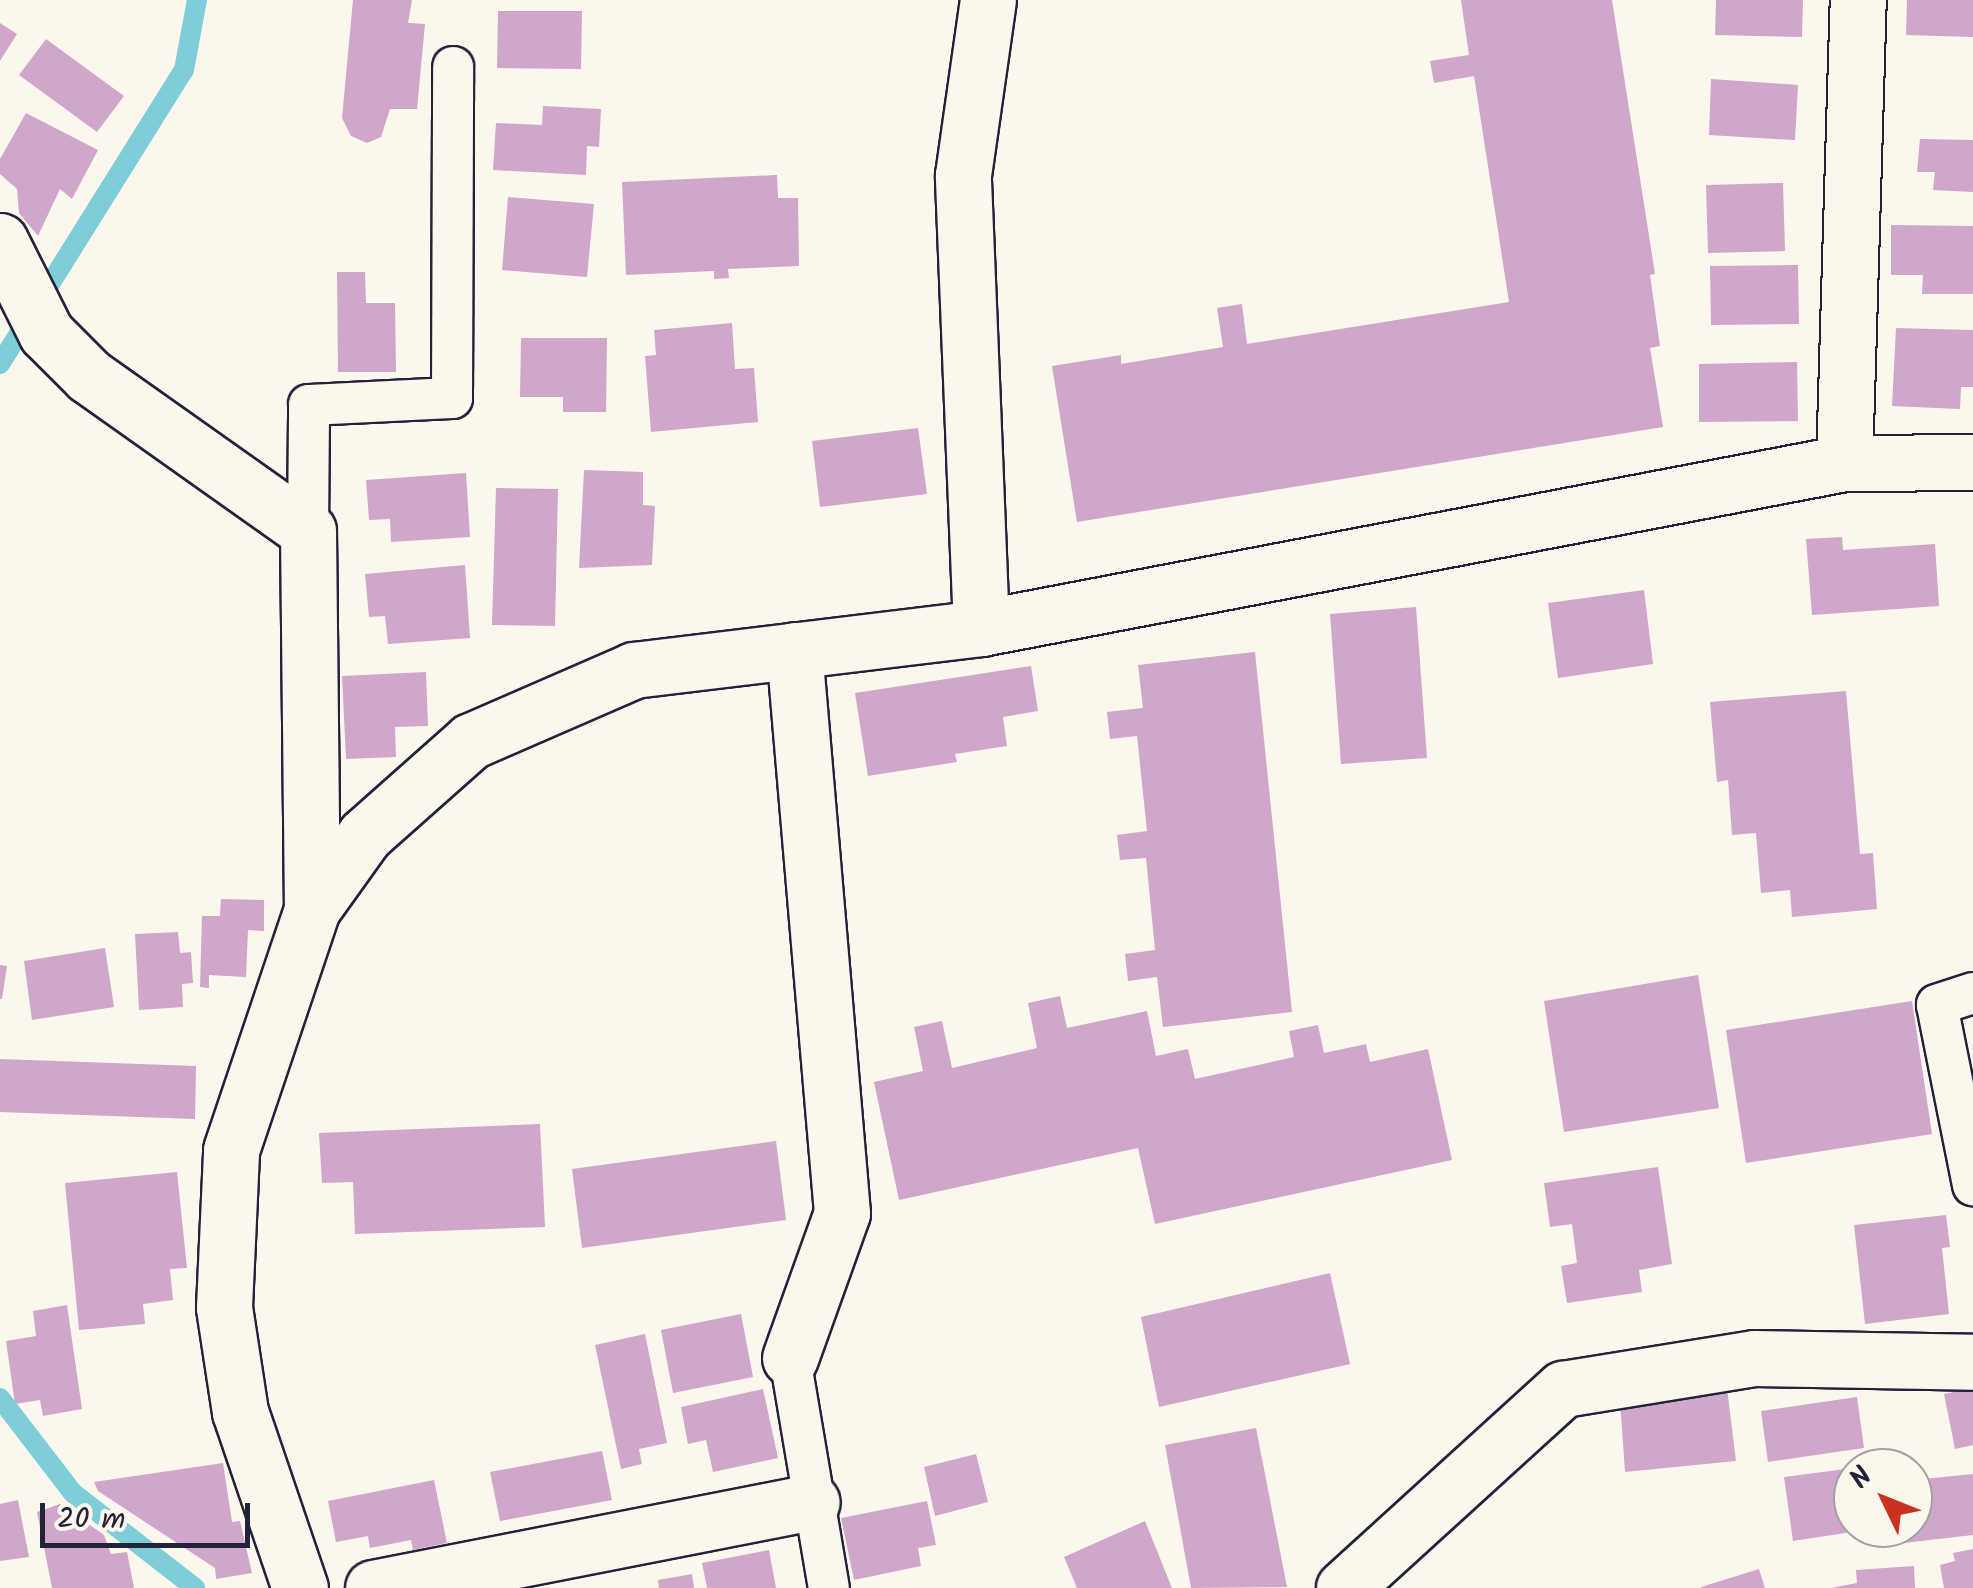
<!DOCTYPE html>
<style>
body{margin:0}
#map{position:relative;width:1973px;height:1588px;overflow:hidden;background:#fbf7ec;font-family:Kalam,sans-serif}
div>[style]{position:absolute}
.stream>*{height:20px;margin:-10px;padding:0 10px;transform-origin:10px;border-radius:10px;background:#7eceda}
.building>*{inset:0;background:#d0a6cb}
.roads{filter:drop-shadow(2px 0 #22223b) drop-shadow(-2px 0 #22223b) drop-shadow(0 2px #22223b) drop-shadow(0 -2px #22223b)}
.lane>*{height:40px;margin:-20px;padding:0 20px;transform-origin:20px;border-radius:20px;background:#fbf7ec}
.street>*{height:55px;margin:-27.5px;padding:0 27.5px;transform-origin:27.5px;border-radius:27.5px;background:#fbf7ec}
span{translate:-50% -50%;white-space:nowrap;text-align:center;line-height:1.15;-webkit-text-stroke:9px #fbf7ec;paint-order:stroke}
.north{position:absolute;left:1833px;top:1448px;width:100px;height:100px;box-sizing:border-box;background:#fbf7ec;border:2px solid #a4a2a5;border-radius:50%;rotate:313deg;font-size:28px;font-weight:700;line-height:40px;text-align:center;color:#22223b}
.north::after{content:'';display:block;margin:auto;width:35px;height:45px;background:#c8321e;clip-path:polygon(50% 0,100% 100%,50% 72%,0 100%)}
.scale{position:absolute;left:40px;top:1503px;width:210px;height:45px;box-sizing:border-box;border:5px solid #22223b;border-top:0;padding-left:12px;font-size:30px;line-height:35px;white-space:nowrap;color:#22223b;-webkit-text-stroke:8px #fbf7ec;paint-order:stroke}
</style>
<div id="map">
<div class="stream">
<i style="left:0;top:364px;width:347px;rotate:-58deg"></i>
<i style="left:184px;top:70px;width:71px;rotate:-79.5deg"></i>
<i style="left:0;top:1398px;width:120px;rotate:52.5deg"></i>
<i style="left:73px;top:1493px;width:155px;rotate:37.9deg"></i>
</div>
<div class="building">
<i style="clip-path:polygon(353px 0,412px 0,408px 23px,425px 24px,417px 109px,390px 109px,381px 137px,367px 143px,351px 136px,342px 118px)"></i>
<i style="clip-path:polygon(1461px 0,1612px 0,1655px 274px,1650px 275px,1660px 346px,1650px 348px,1663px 427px,1077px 522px,1052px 366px,1121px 355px,1121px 364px,1223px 347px,1217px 308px,1242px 304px,1247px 344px,1509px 302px,1474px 76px,1434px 83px,1430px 61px,1469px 55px)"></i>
<i style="clip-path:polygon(1716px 0,1803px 0,1802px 37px,1715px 35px)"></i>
<i style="clip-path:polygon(1907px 0,1973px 0,1973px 37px,1906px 35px)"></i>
<i style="clip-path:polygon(498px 11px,582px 11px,581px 69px,497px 68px)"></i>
<i style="clip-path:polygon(0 23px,17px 34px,0 61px)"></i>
<i style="clip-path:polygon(46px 39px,124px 96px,97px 132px,19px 75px)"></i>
<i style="clip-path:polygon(1711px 79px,1798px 85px,1795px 140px,1709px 135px)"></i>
<i style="clip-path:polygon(543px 106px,601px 109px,599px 147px,587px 146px,586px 175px,493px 170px,496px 123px,542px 125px)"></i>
<i style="clip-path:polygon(26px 113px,98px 150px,72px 199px,60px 189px,38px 236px,19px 213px,17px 189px,0 174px,0 159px)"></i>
<i style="clip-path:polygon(1920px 139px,1973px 140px,1973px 192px,1933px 190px,1935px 172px,1917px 172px)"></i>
<i style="clip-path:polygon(777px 175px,778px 198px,798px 198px,799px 266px,728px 269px,729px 278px,714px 279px,714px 271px,626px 275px,622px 182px)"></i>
<i style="clip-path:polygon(1783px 183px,1785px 251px,1708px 253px,1706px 185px)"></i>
<i style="clip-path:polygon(508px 197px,594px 204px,587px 277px,502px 270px)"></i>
<i style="clip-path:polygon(1891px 225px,1973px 226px,1973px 294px,1922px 294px,1923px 275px,1891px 275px)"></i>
<i style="clip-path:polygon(1798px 265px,1799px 324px,1711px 325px,1710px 266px)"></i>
<i style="clip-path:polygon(337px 272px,365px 272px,366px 303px,395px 303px,396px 372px,338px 372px)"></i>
<i style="clip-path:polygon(732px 323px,735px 369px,754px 368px,758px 422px,651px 432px,645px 356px,656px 355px,654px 330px)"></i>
<i style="clip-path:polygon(1896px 328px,1973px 330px,1973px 387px,1961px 387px,1960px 409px,1892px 406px)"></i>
<i style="clip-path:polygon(521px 338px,607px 338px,606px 412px,563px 412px,563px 397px,520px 397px)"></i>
<i style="clip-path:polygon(1797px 362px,1798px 421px,1699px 422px,1699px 364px)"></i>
<i style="clip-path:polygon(918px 428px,927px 494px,820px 507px,812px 441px)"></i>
<i style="clip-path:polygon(584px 470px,643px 472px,643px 505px,655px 506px,652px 565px,579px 568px)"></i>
<i style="clip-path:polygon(466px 473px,470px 537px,391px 542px,390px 519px,369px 520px,366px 480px)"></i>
<i style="clip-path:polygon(496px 488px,558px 489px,555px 626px,492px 625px)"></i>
<i style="clip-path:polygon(1842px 537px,1843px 550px,1935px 544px,1939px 606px,1812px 615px,1806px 539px)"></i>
<i style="clip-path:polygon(465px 565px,470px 638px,388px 644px,385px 616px,369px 617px,365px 574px)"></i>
<i style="clip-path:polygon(1644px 590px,1653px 664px,1558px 678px,1548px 603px)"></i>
<i style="clip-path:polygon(1416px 607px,1427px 758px,1341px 764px,1330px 614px)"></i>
<i style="clip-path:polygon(1255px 652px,1292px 1012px,1163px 1027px,1157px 977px,1128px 981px,1125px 954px,1155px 950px,1146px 858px,1120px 860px,1117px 835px,1147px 831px,1137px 736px,1110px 739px,1107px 712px,1143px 708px,1138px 665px)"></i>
<i style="clip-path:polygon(1031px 666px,1038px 711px,1003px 717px,1007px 746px,955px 754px,957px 762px,868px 776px,855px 693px)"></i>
<i style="clip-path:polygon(426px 672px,428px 726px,395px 727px,396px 757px,346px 759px,342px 676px)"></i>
<i style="clip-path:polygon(1846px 691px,1860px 854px,1873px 853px,1877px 909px,1792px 917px,1790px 890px,1761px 893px,1756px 833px,1732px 835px,1728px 780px,1717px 782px,1710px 702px)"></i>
<i style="clip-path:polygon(221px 899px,264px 900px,264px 931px,248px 930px,246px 977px,209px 975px,209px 988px,200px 987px,202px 916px,220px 916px)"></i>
<i style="clip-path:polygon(178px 932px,180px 953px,191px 952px,193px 983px,182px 984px,183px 1007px,139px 1010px,135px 934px)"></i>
<i style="clip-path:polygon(105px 948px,114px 1007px,32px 1020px,24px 961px)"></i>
<i style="clip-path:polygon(0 965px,7px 966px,2px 999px,0 999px)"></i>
<i style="clip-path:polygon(1698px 975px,1719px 1108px,1564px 1132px,1544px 1001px)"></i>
<i style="clip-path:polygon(1060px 996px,1067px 1028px,1147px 1011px,1156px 1056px,1188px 1049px,1195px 1079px,1294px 1057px,1289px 1031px,1318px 1025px,1324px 1053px,1366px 1044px,1370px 1062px,1428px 1049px,1452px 1160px,1155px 1224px,1138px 1148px,899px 1200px,874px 1082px,923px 1071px,914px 1027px,942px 1021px,952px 1068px,1037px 1048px,1028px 1003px)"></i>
<i style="clip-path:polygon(1912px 1001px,1932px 1134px,1746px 1163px,1726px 1030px)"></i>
<i style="clip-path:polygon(0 1059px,196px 1066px,195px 1119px,0 1112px)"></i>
<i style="clip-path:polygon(540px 1124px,545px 1227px,355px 1234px,353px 1182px,322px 1183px,319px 1133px)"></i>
<i style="clip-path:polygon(776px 1141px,786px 1220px,582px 1248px,572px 1169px)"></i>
<i style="clip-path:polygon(1658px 1167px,1672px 1264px,1639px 1270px,1642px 1292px,1567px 1303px,1561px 1266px,1577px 1263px,1572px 1224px,1550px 1227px,1544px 1183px)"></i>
<i style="clip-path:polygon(177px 1172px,187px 1268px,170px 1269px,173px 1300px,143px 1304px,145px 1324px,79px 1330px,65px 1183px)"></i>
<i style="clip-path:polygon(1946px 1215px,1950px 1247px,1942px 1248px,1949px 1314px,1865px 1324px,1854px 1225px)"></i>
<i style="clip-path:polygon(1330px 1273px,1350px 1364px,1159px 1407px,1141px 1317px)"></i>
<i style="clip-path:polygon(67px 1305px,82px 1409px,43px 1416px,40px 1400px,15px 1404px,6px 1341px,36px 1336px,33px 1311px)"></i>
<i style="clip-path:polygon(741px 1314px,753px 1377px,673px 1393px,661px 1330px)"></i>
<i style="clip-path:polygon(645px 1334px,667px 1443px,639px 1449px,642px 1464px,621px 1469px,595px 1345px)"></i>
<i style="clip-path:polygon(1727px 1388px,1736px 1461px,1625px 1472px,1620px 1400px)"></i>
<i style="clip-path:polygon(1973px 1388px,1973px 1445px,1955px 1449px,1944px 1394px)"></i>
<i style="clip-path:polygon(763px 1389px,778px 1458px,713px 1472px,706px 1440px,688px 1444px,681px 1407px)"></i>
<i style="clip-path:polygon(1857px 1397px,1864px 1448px,1768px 1462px,1761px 1411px)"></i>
<i style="clip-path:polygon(1256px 1428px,1287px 1587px,1191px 1588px,1165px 1445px)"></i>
<i style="clip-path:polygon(602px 1451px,612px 1500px,500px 1521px,490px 1472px)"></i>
<i style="clip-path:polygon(976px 1454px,988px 1502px,935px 1516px,924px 1467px)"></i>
<i style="clip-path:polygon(223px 1463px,232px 1522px,240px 1521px,252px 1573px,216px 1579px,215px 1568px,98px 1491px,94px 1482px)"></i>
<i style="clip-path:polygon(1853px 1468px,1853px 1528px,1865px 1530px,1793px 1541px,1784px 1477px)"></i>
<i style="clip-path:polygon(1973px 1474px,1973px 1535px,1895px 1544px,1893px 1528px,1913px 1528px,1913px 1480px)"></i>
<i style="clip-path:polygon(434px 1480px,447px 1543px,413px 1550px,411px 1540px,370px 1548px,368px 1536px,336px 1542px,328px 1501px)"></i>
<i style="clip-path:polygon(18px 1500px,29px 1557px,0 1561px,0 1504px)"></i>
<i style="clip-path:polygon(927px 1501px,936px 1545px,918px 1548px,921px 1566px,854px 1580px,841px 1518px)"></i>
<i style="clip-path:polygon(60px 1504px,104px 1535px,111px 1554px,127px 1552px,134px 1588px,52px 1588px,37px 1512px)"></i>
<i style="clip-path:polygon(1145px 1521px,1172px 1588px,1077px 1588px,1064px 1557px)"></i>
<i style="clip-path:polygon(1973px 1549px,1973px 1588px,1944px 1588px,1940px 1565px,1955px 1561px,1953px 1553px)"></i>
<i style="clip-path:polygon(769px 1550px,776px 1588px,707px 1588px,702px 1563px)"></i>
<i style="clip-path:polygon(1914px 1566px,1915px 1588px,1831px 1588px,1857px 1583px,1856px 1570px)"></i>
<i style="clip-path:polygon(1759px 1569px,1765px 1588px,1701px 1588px,1701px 1587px)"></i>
<i style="clip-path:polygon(692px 1574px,694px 1588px,659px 1588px,658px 1580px)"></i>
</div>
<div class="roads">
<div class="lane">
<i style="left:308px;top:531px;width:126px;rotate:-89.5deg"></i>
<i style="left:309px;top:405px;width:143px;rotate:-2.8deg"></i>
<i style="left:452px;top:398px;width:331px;rotate:-89.8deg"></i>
<i style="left:1973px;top:993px;width:38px;rotate:162deg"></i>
<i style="left:1937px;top:1005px;width:184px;rotate:78.7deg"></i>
<i style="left:790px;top:1358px;width:233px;rotate:80.4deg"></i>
</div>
<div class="street">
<i style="left:0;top:241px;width:103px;rotate:63.4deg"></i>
<i style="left:46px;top:333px;width:61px;rotate:45deg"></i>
<i style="left:89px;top:376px;width:268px;rotate:35.3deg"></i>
<i style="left:308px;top:531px;width:378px;rotate:89.4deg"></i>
<i style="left:1844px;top:463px;width:463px;rotate:-88.3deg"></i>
<i style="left:981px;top:628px;width:453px;rotate:-92.3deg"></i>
<i style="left:963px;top:175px;width:177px;rotate:-81.9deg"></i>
<i style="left:790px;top:1358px;width:154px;rotate:-70.3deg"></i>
<i style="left:842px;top:1213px;width:565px;rotate:-94.87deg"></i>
<i style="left:300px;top:1588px;width:186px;rotate:-108.8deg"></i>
<i style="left:240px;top:1412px;width:106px;rotate:-98.7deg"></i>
<i style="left:224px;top:1307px;width:157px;rotate:-87.4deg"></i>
<i style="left:231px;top:1150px;width:254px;rotate:-71.4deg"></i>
<i style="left:312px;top:909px;width:91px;rotate:-54.4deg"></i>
<i style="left:365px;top:835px;width:142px;rotate:-41.6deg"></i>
<i style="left:471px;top:741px;width:178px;rotate:-23.5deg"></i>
<i style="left:634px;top:670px;width:350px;rotate:-6.9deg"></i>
<i style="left:981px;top:628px;width:879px;rotate:-10.82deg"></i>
<i style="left:1844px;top:463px;width:129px;rotate:-0.4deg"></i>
<i style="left:373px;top:1588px;width:447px;rotate:-11.1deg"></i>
<i style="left:1344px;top:1588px;width:296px;rotate:-42.3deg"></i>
<i style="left:1563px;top:1389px;width:193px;rotate:-9.2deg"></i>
<i style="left:1754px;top:1358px;width:219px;rotate:1deg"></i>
</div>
</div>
<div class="north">N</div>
<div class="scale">20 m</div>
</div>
